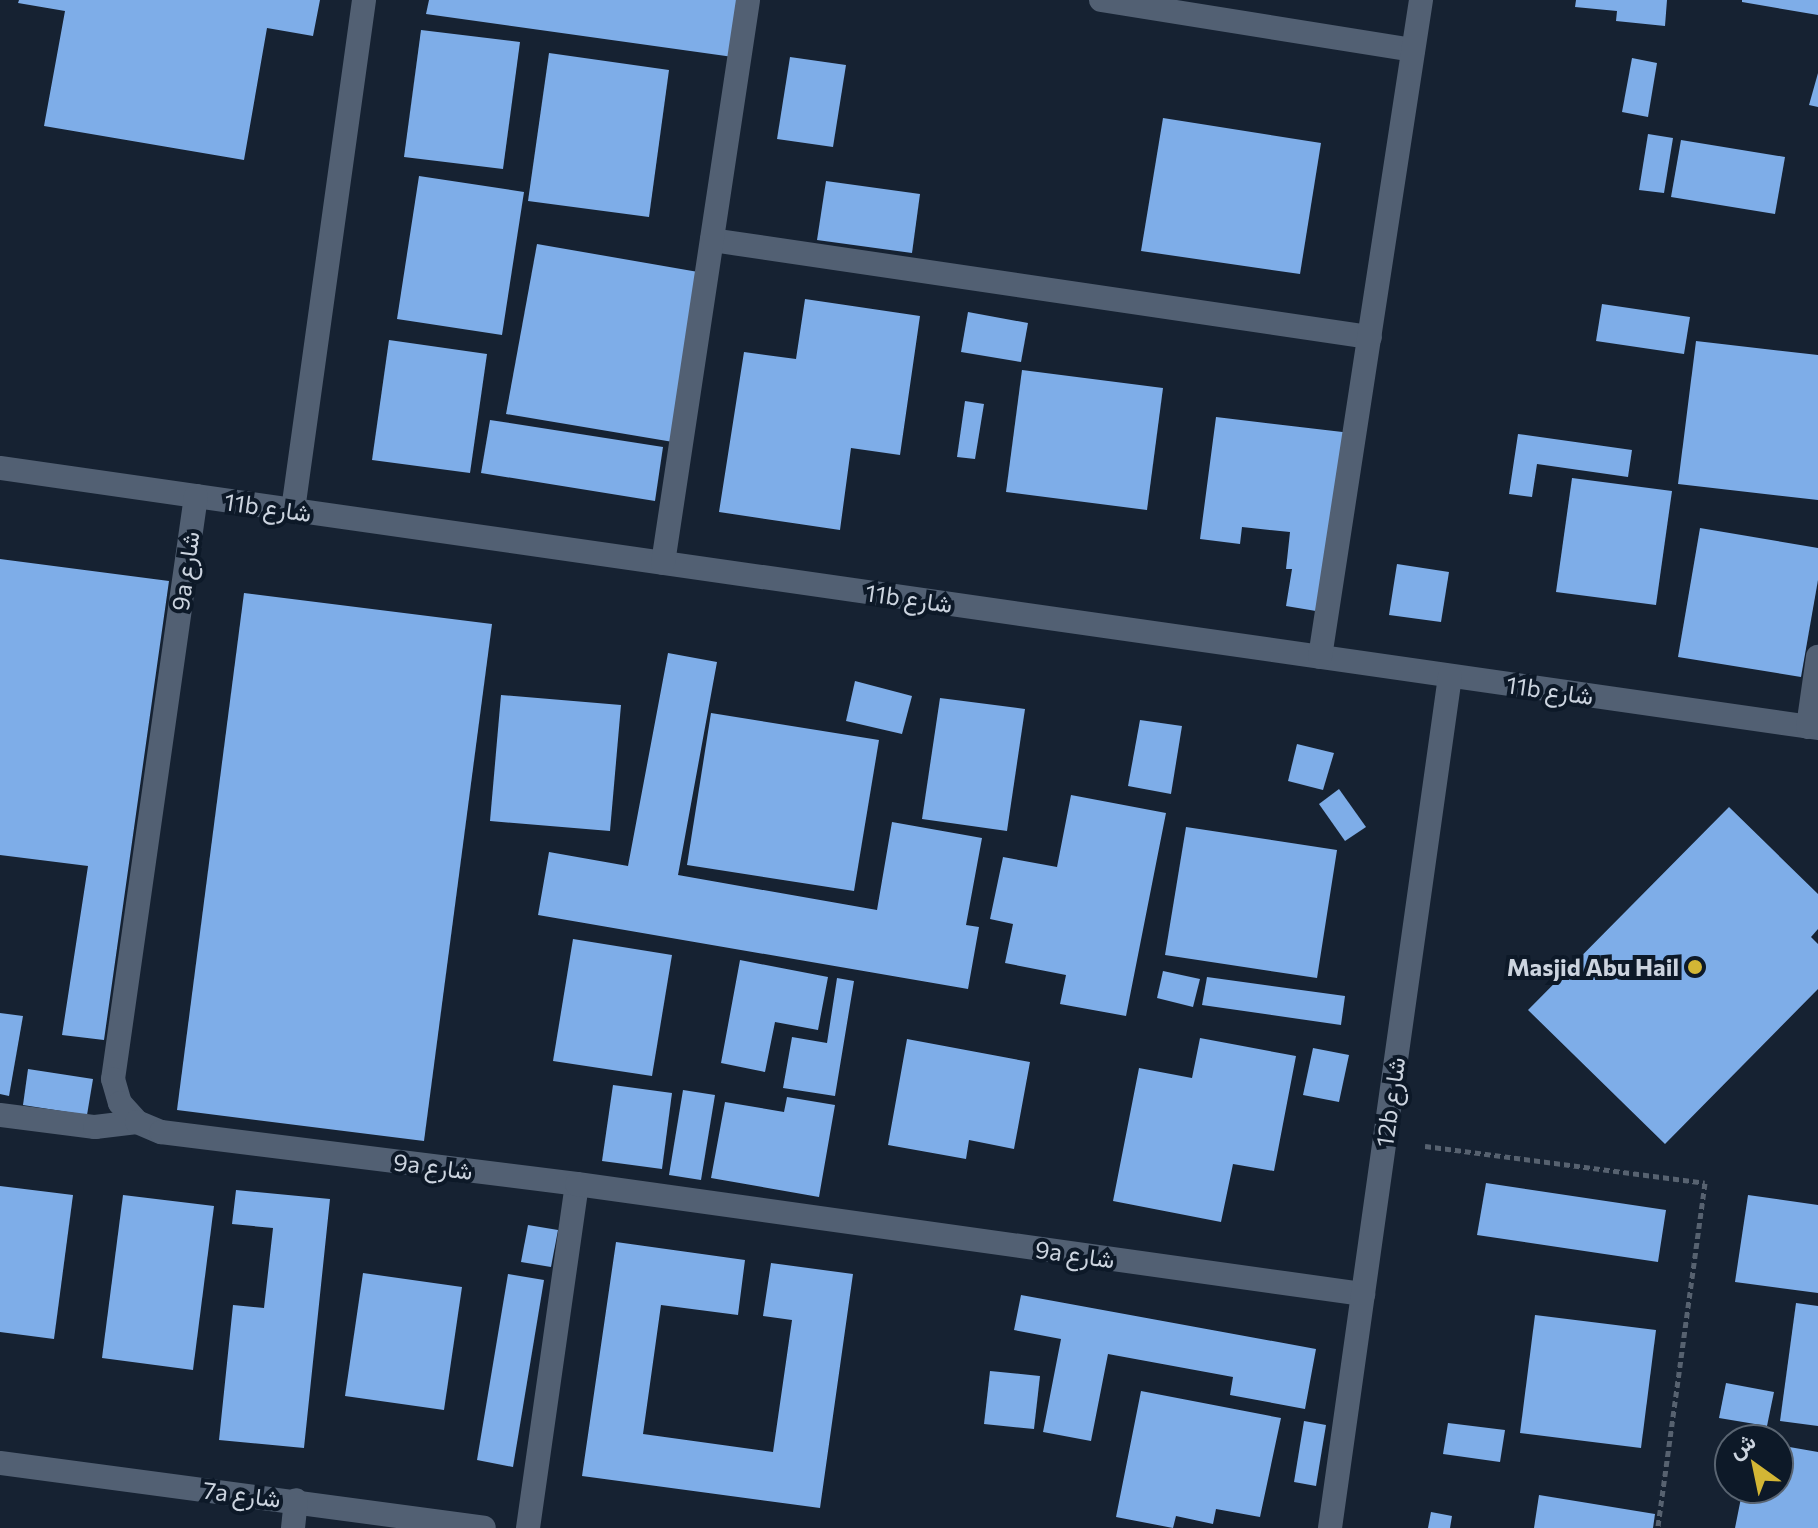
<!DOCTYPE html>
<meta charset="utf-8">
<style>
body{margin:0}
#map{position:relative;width:1818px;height:1528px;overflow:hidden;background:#162232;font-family:Commissioner,Vazirmatn,sans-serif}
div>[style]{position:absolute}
.building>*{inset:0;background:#7eade8}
.path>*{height:5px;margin-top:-2.5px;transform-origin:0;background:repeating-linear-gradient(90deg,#576270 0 6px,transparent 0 10px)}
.service>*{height:24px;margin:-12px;padding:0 12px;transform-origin:12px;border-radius:12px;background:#526073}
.minor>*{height:24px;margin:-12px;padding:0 12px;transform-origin:12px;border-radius:12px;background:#526073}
.dots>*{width:22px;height:22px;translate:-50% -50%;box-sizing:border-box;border:4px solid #0d1928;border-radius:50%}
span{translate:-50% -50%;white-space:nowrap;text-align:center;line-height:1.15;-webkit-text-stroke:8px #0d1928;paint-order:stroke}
.street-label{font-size:24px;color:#ccd4df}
.poi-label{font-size:24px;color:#ccd4df;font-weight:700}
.right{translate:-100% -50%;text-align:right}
.north{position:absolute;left:1714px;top:1424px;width:80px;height:80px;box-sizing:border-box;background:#0d1928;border:2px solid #596471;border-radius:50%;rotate:327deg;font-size:22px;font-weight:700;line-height:32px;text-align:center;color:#ccd4df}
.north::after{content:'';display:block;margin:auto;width:28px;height:36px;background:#d3b635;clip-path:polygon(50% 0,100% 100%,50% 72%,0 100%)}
</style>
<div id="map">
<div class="building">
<i style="clip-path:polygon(19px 0,320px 0,313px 36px,267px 28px,244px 160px,44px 126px,65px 11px,18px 3px)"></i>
<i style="clip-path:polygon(429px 0,742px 0,733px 57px,426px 14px)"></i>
<i style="clip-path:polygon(1576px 0,1667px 0,1665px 26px,1616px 21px,1617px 11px,1575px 7px)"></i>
<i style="clip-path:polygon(1742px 0,1818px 0,1818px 15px,1742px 2px)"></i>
<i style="clip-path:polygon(421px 30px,520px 42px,503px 169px,404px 157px)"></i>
<i style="clip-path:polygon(549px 53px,669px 70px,649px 217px,528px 201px)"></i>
<i style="clip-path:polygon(790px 57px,846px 65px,833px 147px,777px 139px)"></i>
<i style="clip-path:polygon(1632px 58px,1657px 63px,1648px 117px,1622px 112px)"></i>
<i style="clip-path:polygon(1818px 73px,1818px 107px,1809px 105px)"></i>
<i style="clip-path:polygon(1163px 118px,1321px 143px,1300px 274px,1141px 251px)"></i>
<i style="clip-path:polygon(1648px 134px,1673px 138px,1664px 193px,1639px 190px)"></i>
<i style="clip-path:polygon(1681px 140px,1785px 157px,1775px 214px,1671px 197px)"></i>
<i style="clip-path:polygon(419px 176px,524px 192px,502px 335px,397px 319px)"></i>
<i style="clip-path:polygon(826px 181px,920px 194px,912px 253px,817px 240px)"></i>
<i style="clip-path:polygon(537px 244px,704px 273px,673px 442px,506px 414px)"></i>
<i style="clip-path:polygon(805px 299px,920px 316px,900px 455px,851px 448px,840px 530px,719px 512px,744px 352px,796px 359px)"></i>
<i style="clip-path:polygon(1602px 304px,1690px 317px,1684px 354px,1596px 341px)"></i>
<i style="clip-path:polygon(968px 312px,1028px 323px,1021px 362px,961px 352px)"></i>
<i style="clip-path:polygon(389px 340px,487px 354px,470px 473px,372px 460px)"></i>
<i style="clip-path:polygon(1696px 341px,1818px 355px,1818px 500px,1678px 484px)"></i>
<i style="clip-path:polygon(1022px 370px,1163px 388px,1147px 510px,1006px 492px)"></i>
<i style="clip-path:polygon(965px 401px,984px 404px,975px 459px,957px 457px)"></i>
<i style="clip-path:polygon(1216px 417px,1351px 433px,1316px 611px,1286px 606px,1292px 569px,1286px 569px,1290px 532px,1242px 527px,1240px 544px,1200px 539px)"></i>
<i style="clip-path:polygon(490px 420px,663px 447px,655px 501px,481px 473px)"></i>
<i style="clip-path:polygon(1518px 434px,1632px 450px,1628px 477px,1537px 464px,1532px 497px,1509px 494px)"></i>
<i style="clip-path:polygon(1572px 478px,1672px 491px,1656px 605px,1556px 592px)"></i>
<i style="clip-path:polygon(1700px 528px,1818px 548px,1818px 580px,1801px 677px,1678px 657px)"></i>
<i style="clip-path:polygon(0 559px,169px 581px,104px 1040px,62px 1035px,88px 866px,0 855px)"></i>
<i style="clip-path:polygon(1397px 564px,1449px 572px,1441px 622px,1389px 615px)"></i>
<i style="clip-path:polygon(244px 593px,492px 624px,424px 1141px,177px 1110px)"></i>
<i style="clip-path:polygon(668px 653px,717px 662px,678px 875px,877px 910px,892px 822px,982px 838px,966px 925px,979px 927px,968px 989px,538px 915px,549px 852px,628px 866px)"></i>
<i style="clip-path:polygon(855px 681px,912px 696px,902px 734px,846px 721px)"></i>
<i style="clip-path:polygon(501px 695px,621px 705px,610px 831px,490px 821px)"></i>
<i style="clip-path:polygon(940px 698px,1025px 709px,1007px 831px,922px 819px)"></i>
<i style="clip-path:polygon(711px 713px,879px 740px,854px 891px,687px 865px)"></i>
<i style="clip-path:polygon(1140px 720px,1182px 726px,1171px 794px,1128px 786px)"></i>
<i style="clip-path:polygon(1297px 744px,1334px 753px,1323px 790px,1288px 781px)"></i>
<i style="clip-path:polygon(1339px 789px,1366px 827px,1345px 841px,1319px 804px)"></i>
<i style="clip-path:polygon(1071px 795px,1166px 813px,1126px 1016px,1060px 1004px,1066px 975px,1005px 963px,1013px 924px,990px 919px,1003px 857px,1057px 867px)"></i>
<i style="clip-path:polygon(1729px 807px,1818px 894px,1818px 929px,1811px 937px,1818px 944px,1818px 989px,1665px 1144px,1528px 1010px)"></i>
<i style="clip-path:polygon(1186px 827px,1337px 850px,1317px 978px,1165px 955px)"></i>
<i style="clip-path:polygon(573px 939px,672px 955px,652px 1076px,553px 1061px)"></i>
<i style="clip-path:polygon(740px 960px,828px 977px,818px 1030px,775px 1022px,765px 1072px,721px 1063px)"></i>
<i style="clip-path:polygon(1163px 971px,1200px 979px,1193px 1007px,1157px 998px)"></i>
<i style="clip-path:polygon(1207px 977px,1345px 996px,1341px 1025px,1202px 1005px)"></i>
<i style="clip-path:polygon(837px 978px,854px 981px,835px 1096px,783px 1088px,792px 1037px,827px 1043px)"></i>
<i style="clip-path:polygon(0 1013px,23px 1016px,9px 1096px,0 1094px)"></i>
<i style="clip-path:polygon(1200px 1038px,1296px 1056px,1274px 1171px,1233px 1164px,1221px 1222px,1113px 1201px,1139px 1068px,1192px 1078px)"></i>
<i style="clip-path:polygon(907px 1039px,1030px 1062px,1014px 1149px,969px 1140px,966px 1159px,888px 1145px)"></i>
<i style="clip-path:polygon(1313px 1048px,1349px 1055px,1339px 1102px,1303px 1095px)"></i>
<i style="clip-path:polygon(28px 1069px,93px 1079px,87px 1115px,23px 1105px)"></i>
<i style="clip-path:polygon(613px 1085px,672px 1093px,662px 1169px,602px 1161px)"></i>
<i style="clip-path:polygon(683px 1090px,715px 1095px,701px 1180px,669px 1175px)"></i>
<i style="clip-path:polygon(787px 1097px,835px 1105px,819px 1197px,711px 1178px,725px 1102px,784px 1112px)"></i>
<i style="clip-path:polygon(1486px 1183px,1666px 1210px,1658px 1262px,1477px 1235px)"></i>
<i style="clip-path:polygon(0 1186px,73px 1195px,54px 1339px,0 1332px)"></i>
<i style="clip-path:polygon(236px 1190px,330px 1199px,304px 1448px,219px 1440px,233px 1305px,264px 1308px,273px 1228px,232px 1224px)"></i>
<i style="clip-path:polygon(123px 1195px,214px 1206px,193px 1370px,102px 1358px)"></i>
<i style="clip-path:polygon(1748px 1195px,1818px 1205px,1818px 1293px,1735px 1282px)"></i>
<i style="clip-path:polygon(528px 1225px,558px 1230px,551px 1267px,521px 1262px)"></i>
<i style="clip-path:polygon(616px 1242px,745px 1260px,738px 1315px,661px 1305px,643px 1434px,773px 1452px,792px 1320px,763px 1316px,771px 1263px,853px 1274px,820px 1508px,582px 1476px)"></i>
<i style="clip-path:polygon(363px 1273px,462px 1287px,444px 1410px,345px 1396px)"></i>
<i style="clip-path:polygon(508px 1274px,544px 1280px,513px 1467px,477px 1460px)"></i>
<i style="clip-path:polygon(1021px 1295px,1316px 1349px,1305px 1409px,1230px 1395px,1233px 1377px,1108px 1354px,1091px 1441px,1043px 1432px,1061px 1339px,1014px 1330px)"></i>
<i style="clip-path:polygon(1796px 1303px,1818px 1306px,1818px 1426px,1780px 1421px)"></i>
<i style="clip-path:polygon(1535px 1315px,1656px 1330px,1641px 1448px,1520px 1433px)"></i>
<i style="clip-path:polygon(990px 1371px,1040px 1376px,1034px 1429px,984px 1424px)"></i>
<i style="clip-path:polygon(1726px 1383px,1774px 1392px,1767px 1426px,1719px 1418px)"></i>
<i style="clip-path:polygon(1141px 1391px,1281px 1418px,1260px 1517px,1216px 1509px,1213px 1524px,1176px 1516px,1173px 1528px,1116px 1517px)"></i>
<i style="clip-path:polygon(1304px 1421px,1326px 1425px,1316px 1486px,1294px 1482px)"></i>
<i style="clip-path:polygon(1448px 1423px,1505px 1430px,1500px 1462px,1443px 1454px)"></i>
<i style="clip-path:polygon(1778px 1445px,1818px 1452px,1818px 1528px,1735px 1528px,1743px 1488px,1778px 1488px)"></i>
<i style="clip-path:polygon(1539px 1495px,1655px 1514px,1653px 1528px,1534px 1528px)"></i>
<i style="clip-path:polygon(1431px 1512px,1452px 1516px,1450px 1528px,1428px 1528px)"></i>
</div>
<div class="path">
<i style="left:1425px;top:1146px;width:282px;rotate:7.5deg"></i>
<i style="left:1705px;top:1183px;width:348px;rotate:97.8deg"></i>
</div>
<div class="service">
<i style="left:0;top:1115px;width:96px;rotate:7.2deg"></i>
<i style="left:95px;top:1127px;width:42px;rotate:-6.8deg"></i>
<i style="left:528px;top:1528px;width:347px;rotate:-81.9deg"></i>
</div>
<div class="minor">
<i style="left:1101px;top:0;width:316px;rotate:9.1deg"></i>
<i style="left:712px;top:240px;width:665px;rotate:8.39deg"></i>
<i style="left:0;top:468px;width:1836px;rotate:8.14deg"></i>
<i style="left:196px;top:496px;width:589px;rotate:98.1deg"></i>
<i style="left:113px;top:1079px;width:25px;rotate:74deg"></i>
<i style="left:120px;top:1103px;width:25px;rotate:48deg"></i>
<i style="left:137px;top:1122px;width:26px;rotate:23deg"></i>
<i style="left:161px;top:1132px;width:419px;rotate:7.1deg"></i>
<i style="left:577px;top:1184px;width:794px;rotate:7.97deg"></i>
<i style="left:293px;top:510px;width:515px;rotate:-82.07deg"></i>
<i style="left:663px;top:563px;width:569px;rotate:-81.41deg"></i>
<i style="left:1320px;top:657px;width:665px;rotate:-81.26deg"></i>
<i style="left:1808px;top:727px;width:71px;rotate:-81.9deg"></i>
<i style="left:0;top:1463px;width:488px;rotate:7.6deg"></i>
<i style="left:293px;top:1528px;width:28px;rotate:-84deg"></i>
<i style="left:1330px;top:1528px;width:860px;rotate:-81.98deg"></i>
</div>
<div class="dots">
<i style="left:1695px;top:967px;background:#d3b635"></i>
</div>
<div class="street-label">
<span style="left:268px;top:507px;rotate:8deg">11b شارع</span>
<span style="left:185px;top:571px;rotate:-82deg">9a شارع</span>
<span style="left:909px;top:598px;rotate:8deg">11b شارع</span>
<span style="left:1550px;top:690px;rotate:8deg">11b شارع</span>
<span style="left:1390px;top:1102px;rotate:-82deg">12b شارع</span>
<span style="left:433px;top:1166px;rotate:7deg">9a شارع</span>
<span style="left:1075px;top:1254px;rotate:8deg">9a شارع</span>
<span style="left:242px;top:1494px;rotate:7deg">7a شارع</span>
</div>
<div class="poi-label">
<span class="right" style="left:1679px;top:967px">Masjid Abu Hail</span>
</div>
<div class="north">ش</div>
</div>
